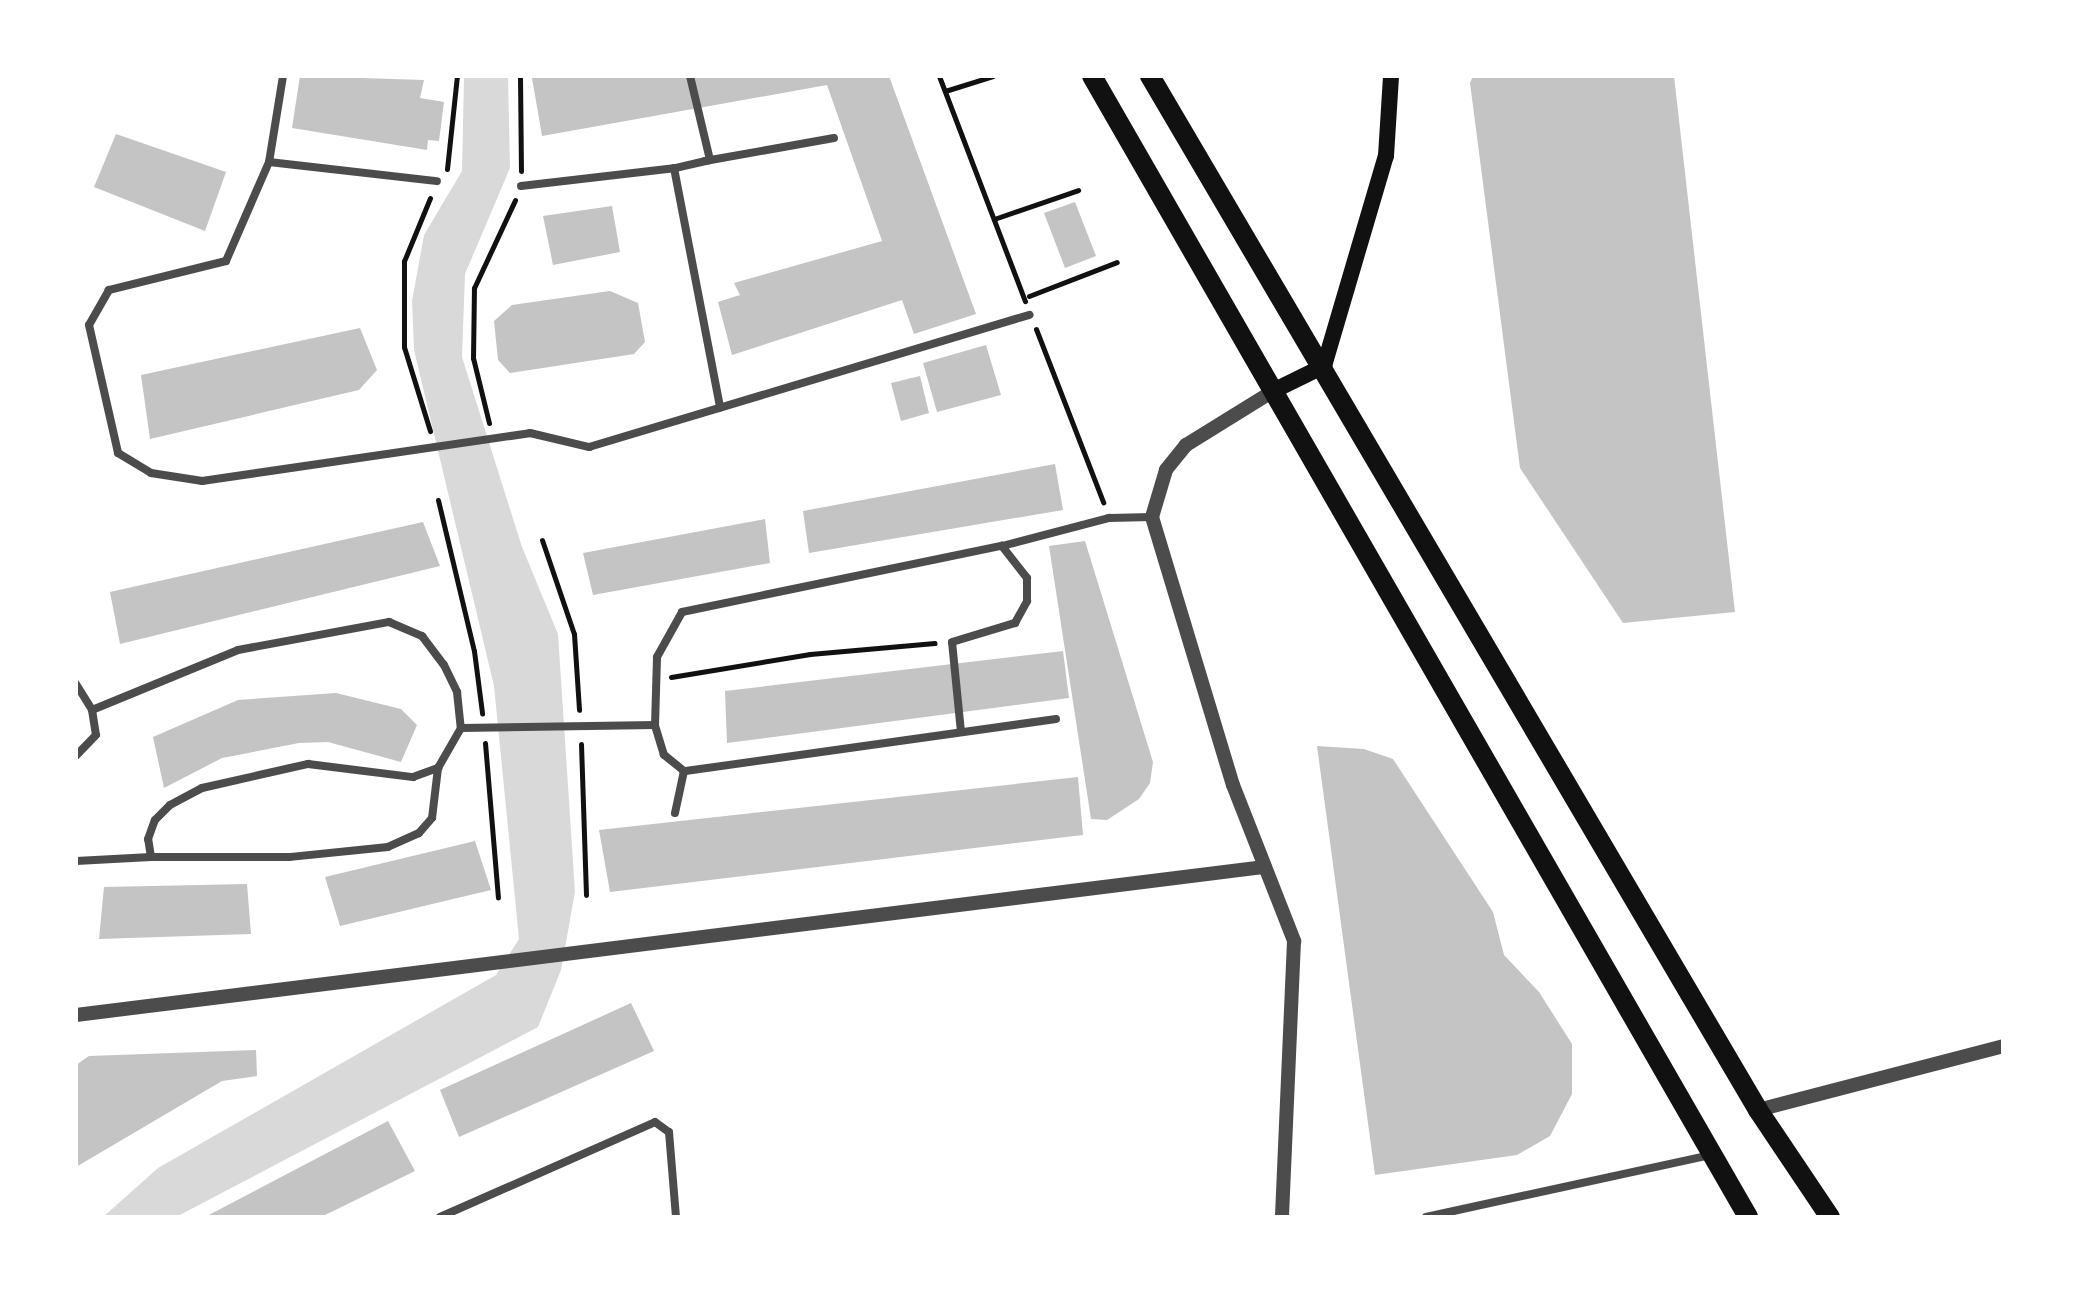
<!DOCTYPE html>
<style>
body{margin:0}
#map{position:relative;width:2079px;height:1293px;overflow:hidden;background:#fff;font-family:"PT Sans Narrow",sans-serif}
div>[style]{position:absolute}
.water>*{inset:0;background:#d9d9d9}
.building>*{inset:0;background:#c4c4c4}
.path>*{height:5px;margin:-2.5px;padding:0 2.5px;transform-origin:2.5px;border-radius:2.5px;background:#111}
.minor>*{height:8px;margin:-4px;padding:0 4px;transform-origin:4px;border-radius:4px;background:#4c4c4c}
.tertiary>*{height:14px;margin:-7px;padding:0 7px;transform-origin:7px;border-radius:7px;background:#4c4c4c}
.secondary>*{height:16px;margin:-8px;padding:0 8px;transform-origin:8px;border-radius:8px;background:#111}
.primary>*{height:20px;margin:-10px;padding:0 10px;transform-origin:10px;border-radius:10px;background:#111}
span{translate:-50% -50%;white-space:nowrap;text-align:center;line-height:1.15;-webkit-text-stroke:7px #fff;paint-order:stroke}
.frame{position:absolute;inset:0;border:78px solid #fff;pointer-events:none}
</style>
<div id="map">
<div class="water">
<i style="clip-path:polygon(464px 76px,508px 76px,510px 168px,465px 274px,462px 357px,522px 547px,558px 634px,575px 892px,561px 970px,538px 1027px,176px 1217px,103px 1217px,158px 1168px,496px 975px,519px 939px,494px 686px,414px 350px,412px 301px,424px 235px,462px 171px)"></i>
</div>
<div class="building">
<i style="clip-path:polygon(300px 76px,424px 80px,420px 98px,444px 102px,439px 141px,428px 140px,427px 150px,292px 128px)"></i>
<i style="clip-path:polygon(889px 76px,976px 314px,914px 334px,902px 300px,732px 355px,718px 302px,740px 295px,734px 283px,882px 241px,827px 85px,542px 136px,532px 78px)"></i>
<i style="clip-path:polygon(1473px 76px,1674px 76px,1735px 612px,1623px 623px,1520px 468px,1470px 83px)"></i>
<i style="clip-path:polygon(116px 134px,226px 172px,205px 231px,94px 187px)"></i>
<i style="clip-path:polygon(1075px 202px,1096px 256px,1065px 268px,1044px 213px)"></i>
<i style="clip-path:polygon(612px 206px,620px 252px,553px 265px,543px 216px)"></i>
<i style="clip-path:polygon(610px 291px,638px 303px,645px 342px,634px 354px,510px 373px,498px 360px,494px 321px,512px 305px)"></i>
<i style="clip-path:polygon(360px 328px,377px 370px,359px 390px,150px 439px,141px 375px)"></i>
<i style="clip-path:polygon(986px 345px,1001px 395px,937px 412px,923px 363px)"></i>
<i style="clip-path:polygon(920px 376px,929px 413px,901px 421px,891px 383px)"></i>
<i style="clip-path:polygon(1055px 464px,1063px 510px,809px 553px,803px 511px)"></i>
<i style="clip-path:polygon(765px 519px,770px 563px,593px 595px,583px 553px)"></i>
<i style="clip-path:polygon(423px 522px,440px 566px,120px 644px,110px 592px)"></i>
<i style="clip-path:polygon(1085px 541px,1153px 762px,1150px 783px,1139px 799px,1107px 820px,1091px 819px,1049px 546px)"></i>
<i style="clip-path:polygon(1063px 651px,1069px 698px,727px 743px,725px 691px)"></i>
<i style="clip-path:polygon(336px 693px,401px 709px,417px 725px,401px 762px,328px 742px,299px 743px,222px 758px,164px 788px,153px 737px,238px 700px)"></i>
<i style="clip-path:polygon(1317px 746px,1364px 749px,1393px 759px,1493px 912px,1504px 955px,1539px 992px,1572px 1044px,1572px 1094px,1550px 1136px,1517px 1155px,1375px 1175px)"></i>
<i style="clip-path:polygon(1078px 777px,1083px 835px,610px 892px,599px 830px)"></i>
<i style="clip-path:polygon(475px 841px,491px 890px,340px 926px,325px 877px)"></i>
<i style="clip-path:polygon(247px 884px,251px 934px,99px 939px,104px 887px)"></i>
<i style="clip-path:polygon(631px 1003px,654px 1051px,459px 1137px,440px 1090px)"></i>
<i style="clip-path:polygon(256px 1050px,257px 1076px,222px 1081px,76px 1167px,76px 1065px,89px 1056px)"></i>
<i style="clip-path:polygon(388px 1121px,415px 1171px,321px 1217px,205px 1217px)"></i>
</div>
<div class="path">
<i style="left:520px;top:76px;width:95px;rotate:89.4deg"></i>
<i style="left:939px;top:76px;width:241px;rotate:69.1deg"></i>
<i style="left:945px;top:91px;width:50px;rotate:-17.4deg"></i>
<i style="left:447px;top:169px;width:94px;rotate:-83.9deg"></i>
<i style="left:430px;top:198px;width:68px;rotate:112.4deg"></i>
<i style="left:404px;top:261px;width:86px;rotate:90deg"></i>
<i style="left:404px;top:347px;width:88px;rotate:72.8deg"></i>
<i style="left:994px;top:219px;width:89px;rotate:-19deg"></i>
<i style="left:1029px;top:296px;width:94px;rotate:-21.1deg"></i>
<i style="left:1036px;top:329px;width:186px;rotate:68.8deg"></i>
<i style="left:489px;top:423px;width:67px;rotate:-103.8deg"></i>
<i style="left:473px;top:358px;width:70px;rotate:-89.2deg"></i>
<i style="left:474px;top:288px;width:97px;rotate:-65deg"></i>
<i style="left:438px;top:500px;width:155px;rotate:76.6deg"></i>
<i style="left:474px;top:651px;width:63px;rotate:82.6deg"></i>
<i style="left:542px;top:540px;width:99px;rotate:71.2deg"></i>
<i style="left:574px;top:634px;width:76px;rotate:86.2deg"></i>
<i style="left:671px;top:677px;width:141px;rotate:-9.4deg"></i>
<i style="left:810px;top:654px;width:125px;rotate:-5deg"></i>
<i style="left:485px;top:743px;width:155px;rotate:85.2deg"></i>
<i style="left:581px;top:744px;width:151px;rotate:88.1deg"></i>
</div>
<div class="minor">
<i style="left:283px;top:76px;width:87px;rotate:99.2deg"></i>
<i style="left:269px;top:162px;width:108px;rotate:113.5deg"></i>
<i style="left:226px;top:261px;width:121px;rotate:166.1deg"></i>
<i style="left:109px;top:290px;width:40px;rotate:119.7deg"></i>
<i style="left:89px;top:325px;width:131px;rotate:77.2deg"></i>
<i style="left:118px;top:453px;width:39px;rotate:31deg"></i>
<i style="left:151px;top:473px;width:52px;rotate:8.9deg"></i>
<i style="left:202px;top:481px;width:331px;rotate:-8.3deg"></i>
<i style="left:530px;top:433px;width:61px;rotate:13.3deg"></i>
<i style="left:589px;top:447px;width:460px;rotate:-16.7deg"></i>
<i style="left:690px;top:76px;width:86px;rotate:76.6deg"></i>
<i style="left:710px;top:160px;width:37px;rotate:167deg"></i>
<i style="left:674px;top:168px;width:244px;rotate:79.1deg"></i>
<i style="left:705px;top:161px;width:131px;rotate:-10.1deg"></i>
<i style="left:269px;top:162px;width:169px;rotate:6.5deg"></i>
<i style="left:521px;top:186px;width:156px;rotate:-6.6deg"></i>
<i style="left:76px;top:684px;width:31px;rotate:58deg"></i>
<i style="left:92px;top:710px;width:25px;rotate:81deg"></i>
<i style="left:96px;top:735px;width:29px;rotate:134deg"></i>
<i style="left:92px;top:710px;width:158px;rotate:-22.3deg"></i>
<i style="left:238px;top:650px;width:154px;rotate:-10.5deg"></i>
<i style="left:389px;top:622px;width:36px;rotate:23deg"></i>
<i style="left:422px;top:636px;width:36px;rotate:53deg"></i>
<i style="left:444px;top:665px;width:30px;rotate:64deg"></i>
<i style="left:457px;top:692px;width:36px;rotate:84deg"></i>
<i style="left:461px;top:728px;width:194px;rotate:-0.9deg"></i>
<i style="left:1056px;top:719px;width:376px;rotate:172deg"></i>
<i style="left:684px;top:771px;width:26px;rotate:-141deg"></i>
<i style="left:664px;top:755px;width:31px;rotate:-107deg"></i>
<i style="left:655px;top:725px;width:68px;rotate:-88.3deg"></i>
<i style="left:657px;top:657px;width:51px;rotate:-60.9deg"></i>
<i style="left:682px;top:612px;width:327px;rotate:-11.7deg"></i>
<i style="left:1002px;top:546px;width:111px;rotate:-14.7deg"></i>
<i style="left:1109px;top:518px;width:43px;rotate:-1.3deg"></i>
<i style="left:961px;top:732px;width:90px;rotate:-95.7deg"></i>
<i style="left:952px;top:642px;width:66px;rotate:-16.8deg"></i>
<i style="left:1015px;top:623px;width:25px;rotate:-61deg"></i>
<i style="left:1027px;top:601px;width:23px;rotate:-90deg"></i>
<i style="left:1027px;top:578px;width:41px;rotate:-128deg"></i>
<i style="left:438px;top:768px;width:50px;rotate:96.8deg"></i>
<i style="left:432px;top:818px;width:20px;rotate:131deg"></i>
<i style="left:419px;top:833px;width:34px;rotate:156deg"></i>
<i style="left:388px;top:847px;width:100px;rotate:174.2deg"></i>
<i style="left:289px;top:857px;width:138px;rotate:180deg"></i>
<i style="left:151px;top:857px;width:18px;rotate:-99deg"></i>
<i style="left:148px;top:839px;width:20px;rotate:-70deg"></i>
<i style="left:155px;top:820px;width:21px;rotate:-45deg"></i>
<i style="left:170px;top:805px;width:36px;rotate:-28deg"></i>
<i style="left:202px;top:788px;width:109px;rotate:-12.8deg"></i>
<i style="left:308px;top:764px;width:106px;rotate:7.1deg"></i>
<i style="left:413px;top:777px;width:27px;rotate:-20deg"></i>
<i style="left:438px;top:768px;width:46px;rotate:-60.1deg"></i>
<i style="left:675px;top:813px;width:43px;rotate:-77.9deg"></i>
<i style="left:76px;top:861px;width:75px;rotate:-3.1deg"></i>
<i style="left:440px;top:1217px;width:235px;rotate:-23.8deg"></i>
<i style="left:655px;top:1122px;width:17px;rotate:36deg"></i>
<i style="left:669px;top:1132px;width:85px;rotate:85.3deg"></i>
<i style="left:1426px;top:1217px;width:292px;rotate:-12.3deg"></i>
</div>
<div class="tertiary">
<i style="left:1275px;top:390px;width:105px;rotate:148.3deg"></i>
<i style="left:1186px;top:445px;width:32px;rotate:129deg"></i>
<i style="left:1166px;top:470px;width:49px;rotate:106.6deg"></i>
<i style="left:1152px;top:517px;width:280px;rotate:73.2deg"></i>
<i style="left:1233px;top:785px;width:168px;rotate:68.6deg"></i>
<i style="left:1294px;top:941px;width:276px;rotate:92.5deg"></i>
<i style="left:76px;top:1015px;width:1198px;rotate:-7.1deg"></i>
<i style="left:1758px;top:1110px;width:253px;rotate:-14.6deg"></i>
</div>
<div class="secondary">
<i style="left:1275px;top:390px;width:55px;rotate:-26.1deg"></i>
<i style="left:1324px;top:366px;width:219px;rotate:-73.6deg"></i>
<i style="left:1386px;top:156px;width:80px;rotate:-86.4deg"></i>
</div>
<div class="primary">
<i style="left:1092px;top:76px;width:1316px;rotate:60.1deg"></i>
<i style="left:1150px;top:76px;width:1200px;rotate:59.54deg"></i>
<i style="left:1758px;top:1110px;width:129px;rotate:56.1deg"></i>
</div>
<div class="frame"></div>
</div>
